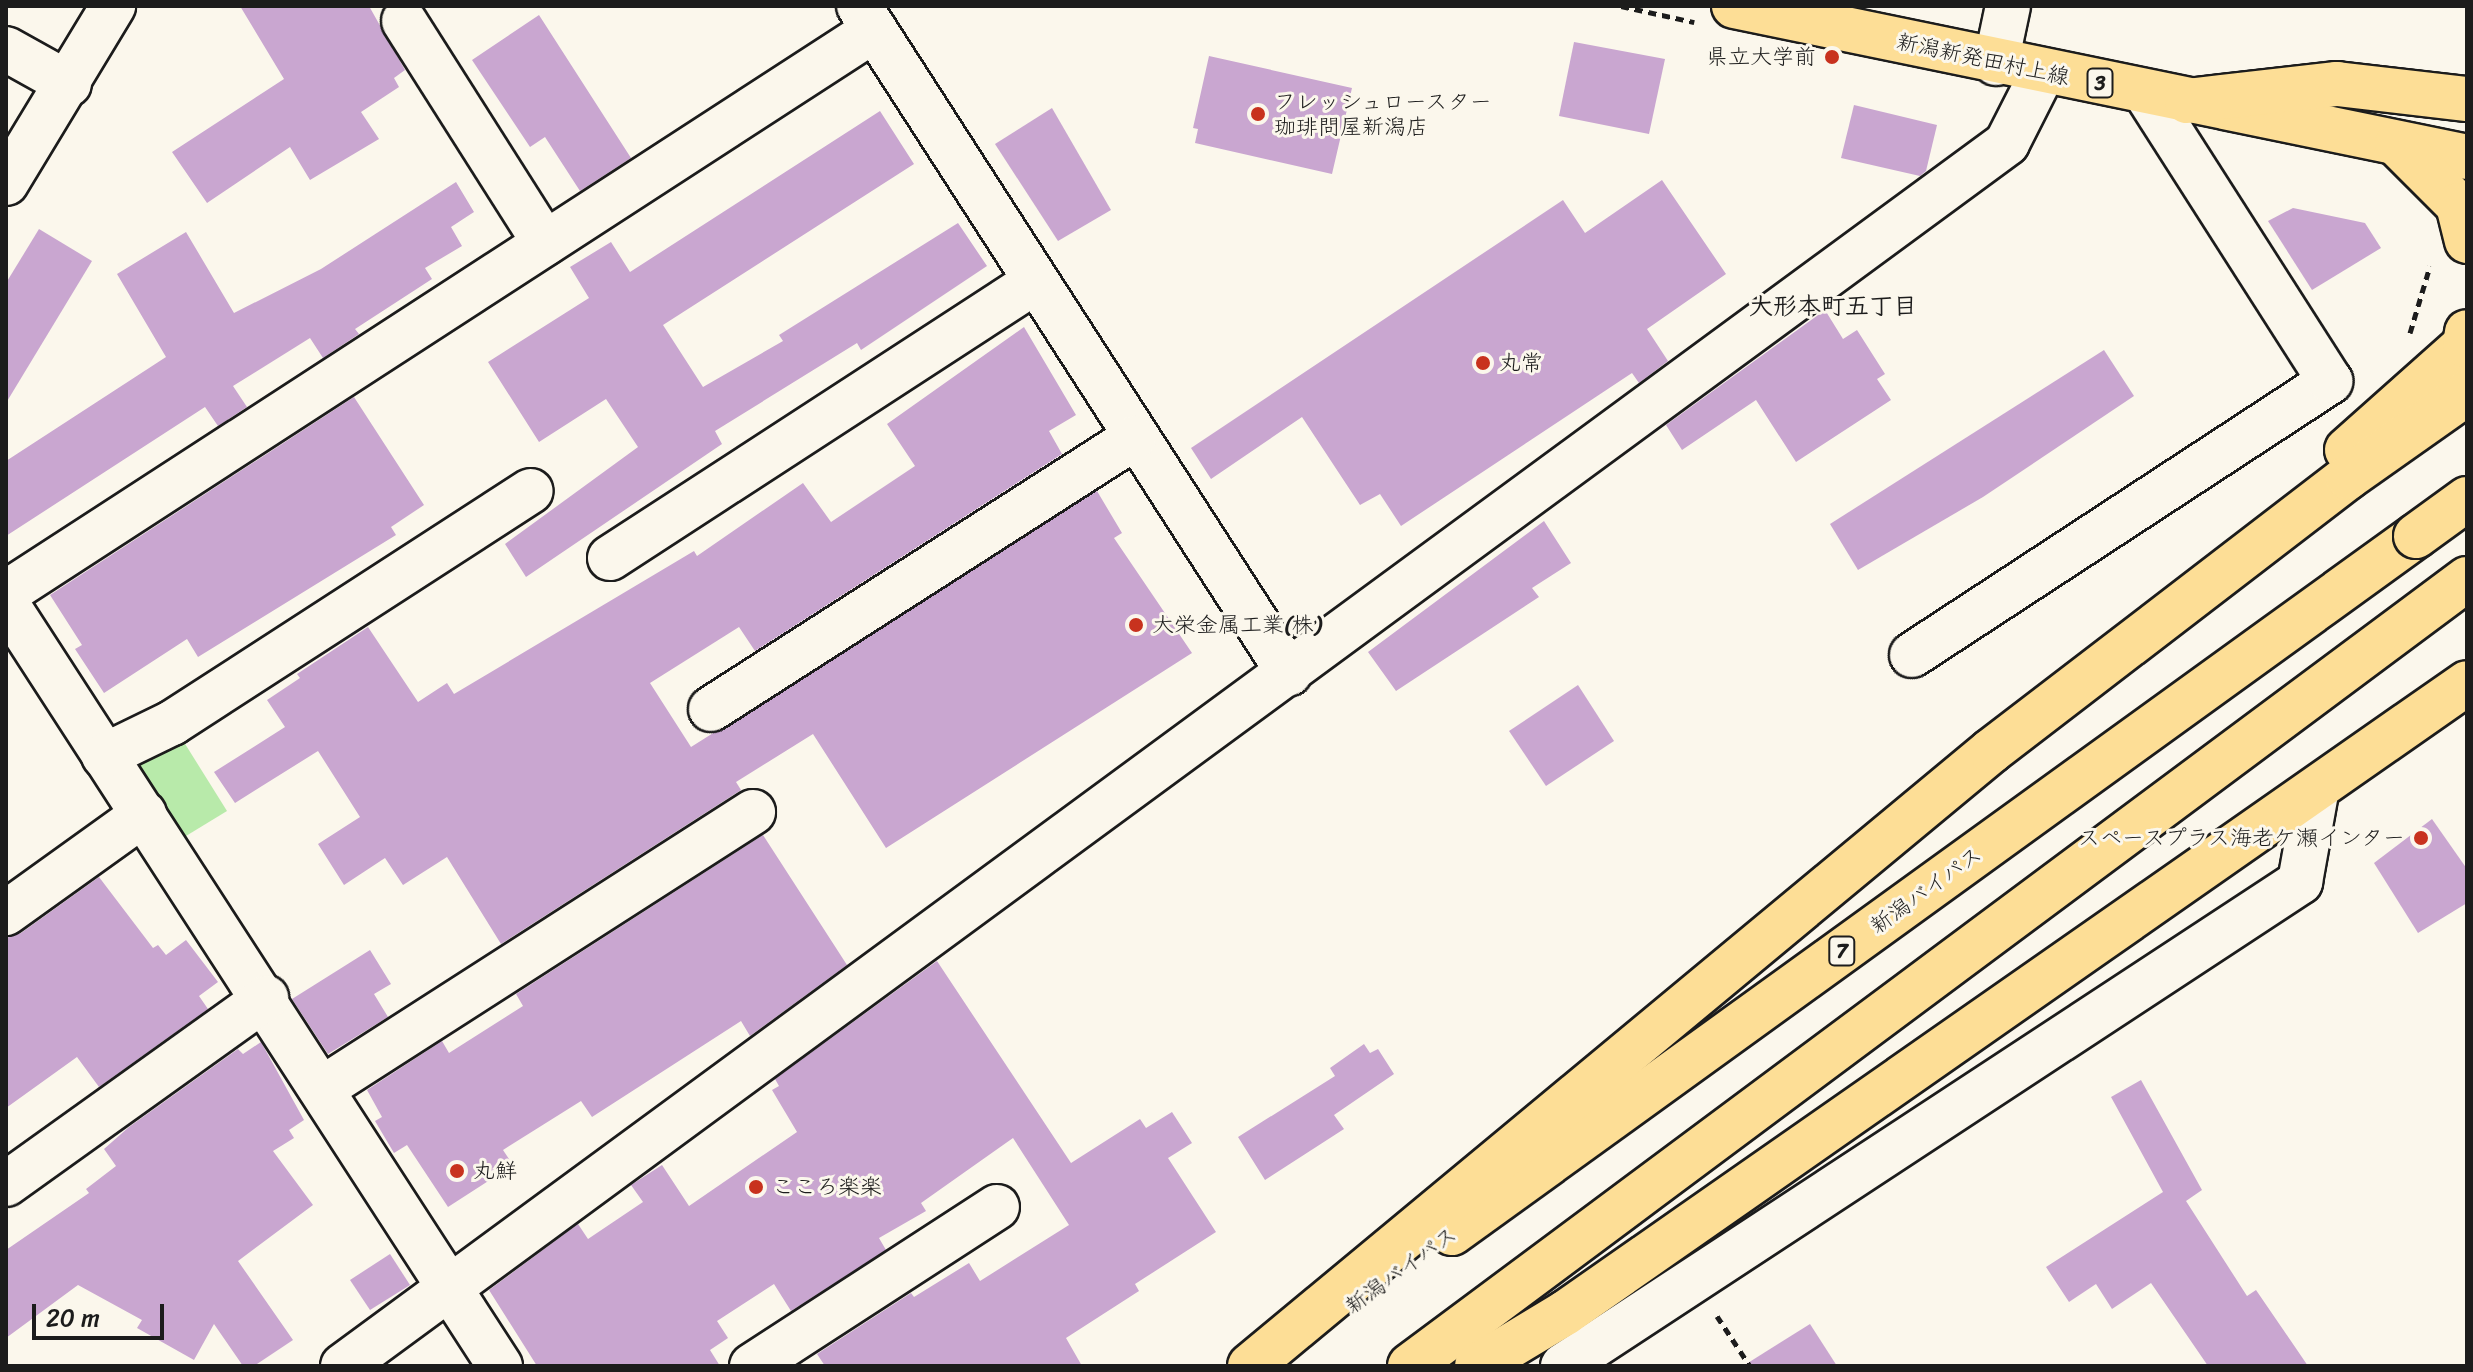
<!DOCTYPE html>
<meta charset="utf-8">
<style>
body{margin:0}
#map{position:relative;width:2473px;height:1372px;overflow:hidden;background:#fbf7ec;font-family:Sriracha,"Klee One",sans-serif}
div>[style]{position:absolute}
.green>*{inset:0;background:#b8eaaa}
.building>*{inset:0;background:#c9a6d0}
.path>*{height:5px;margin-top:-2.5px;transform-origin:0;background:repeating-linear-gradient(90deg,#1c1c1c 0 8px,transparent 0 14px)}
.roads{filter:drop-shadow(2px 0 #1c1c1c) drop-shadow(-2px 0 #1c1c1c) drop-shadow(0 2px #1c1c1c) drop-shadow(0 -2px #1c1c1c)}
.minor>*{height:44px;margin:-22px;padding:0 22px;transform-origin:22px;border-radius:22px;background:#fbf7ec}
.major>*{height:44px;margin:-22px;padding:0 22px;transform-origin:22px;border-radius:22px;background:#fdde96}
.highway>*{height:44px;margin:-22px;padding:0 22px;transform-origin:22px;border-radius:22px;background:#fdde96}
.bridges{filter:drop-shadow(2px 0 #1c1c1c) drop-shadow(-2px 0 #1c1c1c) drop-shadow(0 2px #1c1c1c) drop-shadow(0 -2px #1c1c1c)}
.highway-bridge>*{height:44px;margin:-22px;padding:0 22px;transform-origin:22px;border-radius:22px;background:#fdde96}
.dots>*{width:22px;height:22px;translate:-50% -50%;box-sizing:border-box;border:4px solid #fbf7ec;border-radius:50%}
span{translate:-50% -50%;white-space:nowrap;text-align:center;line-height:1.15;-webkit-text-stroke:6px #fbf7ec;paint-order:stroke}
.shield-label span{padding:2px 6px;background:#fbf7ec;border:2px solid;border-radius:6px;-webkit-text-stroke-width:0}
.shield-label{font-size:20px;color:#1c1c1c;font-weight:700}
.poi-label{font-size:22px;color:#1c1c1c}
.right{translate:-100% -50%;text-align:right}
.left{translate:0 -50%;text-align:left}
.street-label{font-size:22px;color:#1c1c1c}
.neighbourhood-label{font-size:24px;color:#1c1c1c;font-weight:700}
.frame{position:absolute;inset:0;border:8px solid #1c1c1c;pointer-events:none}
.scale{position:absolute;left:32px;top:1304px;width:132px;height:36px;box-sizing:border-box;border:4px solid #1c1c1c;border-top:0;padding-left:10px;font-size:24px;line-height:28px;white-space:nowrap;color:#1c1c1c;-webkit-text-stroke:6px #fbf7ec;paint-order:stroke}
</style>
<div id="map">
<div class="green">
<i style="clip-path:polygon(172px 723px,227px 811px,163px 850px,111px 766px)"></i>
</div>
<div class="building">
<i style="clip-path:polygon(240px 6px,369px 6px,405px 70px,394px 78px,399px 87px,361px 112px,379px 139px,310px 180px,290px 147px,207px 203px,172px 152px,284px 79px)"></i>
<i style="clip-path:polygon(539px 15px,631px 158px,580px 191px,545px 137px,530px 147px,472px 60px)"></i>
<i style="clip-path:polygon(1574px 42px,1665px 59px,1649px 134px,1559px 116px)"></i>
<i style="clip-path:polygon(1209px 56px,1352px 88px,1332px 174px,1195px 143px,1198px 129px,1193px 128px)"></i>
<i style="clip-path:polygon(1854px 105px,1937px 125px,1926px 171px,1920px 176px,1841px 158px)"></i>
<i style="clip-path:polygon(1052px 108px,1111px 210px,1058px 241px,995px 144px)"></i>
<i style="clip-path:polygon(880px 111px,914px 164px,663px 325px,703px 387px,783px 341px,779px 335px,958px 223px,987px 266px,861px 350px,857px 343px,715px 431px,722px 444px,526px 577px,505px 544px,638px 447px,606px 399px,539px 442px,488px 362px,589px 298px,570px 267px,611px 242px,630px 272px)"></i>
<i style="clip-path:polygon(1662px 180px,1726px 274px,1647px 329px,1668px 361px,1639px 383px,1632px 373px,1401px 526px,1380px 494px,1360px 505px,1302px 417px,1211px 479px,1191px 448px,1563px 200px,1585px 233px)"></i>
<i style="clip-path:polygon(456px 182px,474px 212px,451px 227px,462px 246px,425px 268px,432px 279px,355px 329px,359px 334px,323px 358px,310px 338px,233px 386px,247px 407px,218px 426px,205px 407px,6px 536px,6px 461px,166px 357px,117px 274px,186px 232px,234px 313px,321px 269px)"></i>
<i style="clip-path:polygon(2293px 208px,2365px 223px,2381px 248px,2312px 290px,2268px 221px)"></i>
<i style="clip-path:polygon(39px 229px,92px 261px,6px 403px,6px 283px)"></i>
<i style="clip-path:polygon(1825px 310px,1843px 339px,1857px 330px,1885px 374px,1877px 379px,1891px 400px,1796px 462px,1756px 400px,1682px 450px,1666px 425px)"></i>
<i style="clip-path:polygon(1024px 327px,1076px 415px,1049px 431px,1062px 454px,755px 651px,739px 627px,650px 683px,691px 747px,1097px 491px,1122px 533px,1114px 538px,1192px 653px,886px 848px,813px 734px,736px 782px,741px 790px,501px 944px,447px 857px,403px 885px,385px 858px,344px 885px,318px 844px,360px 817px,318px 751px,235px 803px,214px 772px,285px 727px,267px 700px,300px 678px,297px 674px,368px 627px,418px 702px,447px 683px,454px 694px,694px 551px,697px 556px,803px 483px,831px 522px,915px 466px,887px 424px)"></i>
<i style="clip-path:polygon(2104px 350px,2134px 396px,1983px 497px,1858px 570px,1830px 524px)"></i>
<i style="clip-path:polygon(354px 397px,424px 505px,391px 527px,396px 535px,198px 657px,187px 639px,104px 693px,75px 649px,82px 645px,50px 595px)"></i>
<i style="clip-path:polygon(1544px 521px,1571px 563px,1532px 588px,1539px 597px,1396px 691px,1368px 652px)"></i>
<i style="clip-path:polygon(1578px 685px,1614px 741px,1546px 786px,1509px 731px)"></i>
<i style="clip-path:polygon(2432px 819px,2467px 869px,2467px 903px,2418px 933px,2374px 863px)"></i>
<i style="clip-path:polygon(763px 835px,847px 965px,750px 1036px,741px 1021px,592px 1117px,581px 1101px,503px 1150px,513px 1165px,448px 1207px,407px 1145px,394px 1153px,375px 1121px,382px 1117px,367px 1090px,442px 1041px,449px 1053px,523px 1006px,516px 994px)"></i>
<i style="clip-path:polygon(99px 877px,153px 948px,158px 945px,166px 955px,186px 940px,218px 982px,199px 996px,208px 1009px,99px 1087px,77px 1057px,6px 1108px,6px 938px,21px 933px)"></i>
<i style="clip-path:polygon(370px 950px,391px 984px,374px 994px,388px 1017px,328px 1054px,292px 999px)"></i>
<i style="clip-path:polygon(937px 961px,1071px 1163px,1140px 1119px,1146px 1128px,1172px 1112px,1192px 1143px,1168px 1158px,1216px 1232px,1135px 1284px,1139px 1291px,1066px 1338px,1082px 1366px,825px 1366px,817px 1354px,911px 1293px,914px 1297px,969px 1263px,980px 1281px,1069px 1225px,1013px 1138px,921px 1203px,926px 1211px,879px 1238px,886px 1250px,791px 1311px,774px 1284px,717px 1321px,728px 1338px,710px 1350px,720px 1366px,537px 1366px,489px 1290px,578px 1224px,588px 1239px,643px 1202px,631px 1185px,662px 1165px,689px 1206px,797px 1132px,772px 1090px,779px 1086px,775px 1079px)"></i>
<i style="clip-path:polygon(261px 1042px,304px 1120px,289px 1130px,294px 1138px,273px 1151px,313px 1205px,238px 1261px,293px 1340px,254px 1366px,243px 1366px,214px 1324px,194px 1360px,137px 1328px,142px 1320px,78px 1285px,6px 1338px,6px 1250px,89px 1193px,86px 1189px,116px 1166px,104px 1149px,129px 1127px,238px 1049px,243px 1054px)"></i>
<i style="clip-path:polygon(1364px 1044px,1370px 1053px,1378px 1049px,1394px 1074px,1334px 1115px,1344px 1129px,1265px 1180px,1238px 1137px,1335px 1076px,1330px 1068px)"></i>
<i style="clip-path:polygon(2141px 1080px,2202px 1190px,2186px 1201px,2247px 1296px,2256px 1290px,2308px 1366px,2208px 1366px,2151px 1283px,2112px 1309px,2096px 1284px,2069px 1302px,2046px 1267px,2163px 1192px,2111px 1097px)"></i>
<i style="clip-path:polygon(390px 1254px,410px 1285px,370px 1310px,350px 1280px)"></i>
<i style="clip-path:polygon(1810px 1324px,1837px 1366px,1743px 1366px)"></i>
</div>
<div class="path">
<i style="left:1621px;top:6px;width:75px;rotate:12.4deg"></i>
<i style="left:2410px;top:333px;width:70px;rotate:-73.4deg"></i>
<i style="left:1717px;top:1316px;width:60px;rotate:56.6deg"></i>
</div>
<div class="roads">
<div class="minor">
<i style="left:859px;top:6px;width:794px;rotate:57.19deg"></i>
<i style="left:404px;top:21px;width:263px;rotate:57.6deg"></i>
<i style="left:6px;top:49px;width:72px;rotate:29.1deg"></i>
<i style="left:1996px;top:63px;width:58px;rotate:-78.1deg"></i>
<i style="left:6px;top:183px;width:207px;rotate:-58.8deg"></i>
<i style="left:610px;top:558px;width:505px;rotate:-33.03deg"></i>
<i style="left:6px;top:593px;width:1035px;rotate:-32.97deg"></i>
<i style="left:6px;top:603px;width:909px;rotate:57.08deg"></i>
<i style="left:1912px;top:655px;width:500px;rotate:-33.2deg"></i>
<i style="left:2330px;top:381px;width:342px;rotate:-122.6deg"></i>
<i style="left:711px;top:709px;width:502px;rotate:-32.65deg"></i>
<i style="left:104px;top:756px;width:76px;rotate:-25.9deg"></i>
<i style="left:172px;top:723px;width:427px;rotate:-32.9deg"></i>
<i style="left:6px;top:913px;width:170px;rotate:-35.7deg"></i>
<i style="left:323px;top:1088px;width:511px;rotate:-32.69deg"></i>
<i style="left:6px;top:1184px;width:320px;rotate:-35.6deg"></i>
<i style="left:343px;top:1366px;width:2065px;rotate:-36.31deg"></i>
<i style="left:2007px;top:143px;width:80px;rotate:-63.1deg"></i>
<i style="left:752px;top:1366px;width:292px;rotate:-33deg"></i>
<i style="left:1563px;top:1366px;width:882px;rotate:-33.29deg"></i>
<i style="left:2300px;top:882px;width:90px;rotate:-79.8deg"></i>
</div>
<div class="major">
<i style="left:1734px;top:6px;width:748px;rotate:11.64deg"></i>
</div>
<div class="highway">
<i style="left:2187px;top:101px;width:151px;rotate:-6.5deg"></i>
<i style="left:2337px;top:84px;width:131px;rotate:6.6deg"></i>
<i style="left:2397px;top:144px;width:86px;rotate:45deg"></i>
<i style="left:2458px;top:205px;width:37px;rotate:76deg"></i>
<i style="left:2347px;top:450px;width:158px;rotate:-41.7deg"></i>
<i style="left:2465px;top:345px;width:13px;rotate:-81deg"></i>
<i style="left:1452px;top:1233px;width:1190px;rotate:-35.87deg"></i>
<i style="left:1250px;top:1366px;width:963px;rotate:-39.69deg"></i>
<i style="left:1991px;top:751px;width:450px;rotate:-37.5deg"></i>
<i style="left:2348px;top:477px;width:146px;rotate:-35.2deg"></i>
<i style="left:1410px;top:1366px;width:1318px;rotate:-36.67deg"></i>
<i style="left:1477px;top:1366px;width:103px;rotate:-31.1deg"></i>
<i style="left:1565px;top:1313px;width:1100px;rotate:-34.93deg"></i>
</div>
</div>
<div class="bridges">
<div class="highway-bridge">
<i style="left:2416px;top:536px;width:63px;rotate:-36deg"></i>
</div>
</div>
<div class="dots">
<i style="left:1832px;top:57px;background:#c8321e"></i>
<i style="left:1258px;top:114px;background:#c8321e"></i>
<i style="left:1483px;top:363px;background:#c8321e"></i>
<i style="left:1136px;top:625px;background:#c8321e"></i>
<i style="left:2421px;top:838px;background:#c8321e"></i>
<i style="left:457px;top:1171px;background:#c8321e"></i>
<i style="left:756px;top:1187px;background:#c8321e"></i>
</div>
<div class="shield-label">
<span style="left:2100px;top:83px">3</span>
<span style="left:1842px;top:951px">7</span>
</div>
<div class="poi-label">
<span class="right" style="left:1816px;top:57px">県立大学前</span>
<span class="left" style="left:1274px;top:114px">フレッシュロースター<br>珈琲問屋新潟店</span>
<span class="left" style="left:1499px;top:363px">丸常</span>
<span class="left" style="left:1152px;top:625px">大栄金属工業(株)</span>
<span class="right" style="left:2405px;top:838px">スペースプラス海老ケ瀬インター</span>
<span class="left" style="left:473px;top:1171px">丸鮮</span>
<span class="left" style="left:772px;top:1187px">こころ楽楽</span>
</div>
<div class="street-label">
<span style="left:1983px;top:59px;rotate:12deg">新潟新発田村上線</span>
<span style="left:1926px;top:890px;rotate:-36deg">新潟バイパス</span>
<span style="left:1401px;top:1270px;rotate:-36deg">新潟バイパス</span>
</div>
<div class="neighbourhood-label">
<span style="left:1833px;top:307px">大形本町五丁目</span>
</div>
<div class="frame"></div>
<div class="scale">20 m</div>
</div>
